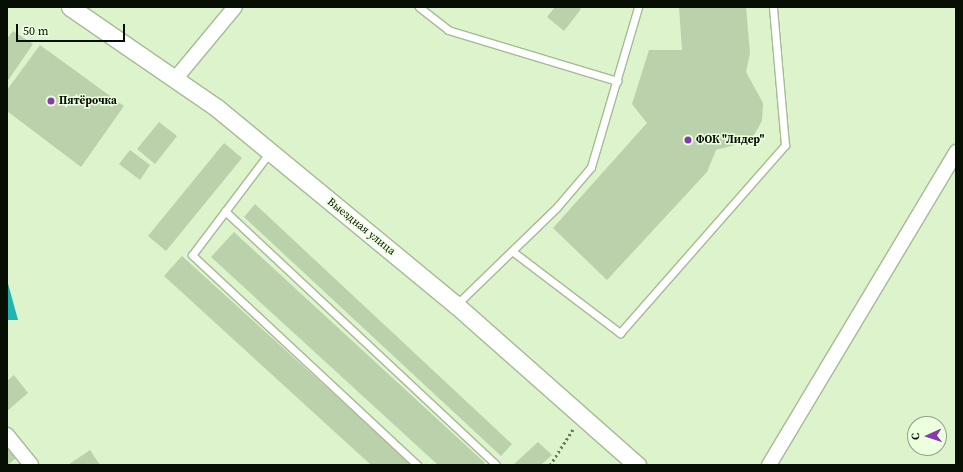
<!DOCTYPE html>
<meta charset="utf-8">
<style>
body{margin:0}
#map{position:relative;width:963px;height:472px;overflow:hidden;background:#dcf3cc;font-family:"Source Serif 4",serif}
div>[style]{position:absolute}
.water>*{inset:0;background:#22b4b1}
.building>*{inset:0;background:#bad1ab}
.path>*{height:2.5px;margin-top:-1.25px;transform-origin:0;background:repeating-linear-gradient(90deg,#6b7961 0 2px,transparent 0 5px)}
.roads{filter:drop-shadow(1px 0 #a5bb96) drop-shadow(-1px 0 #a5bb96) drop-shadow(0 1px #a5bb96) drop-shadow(0 -1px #a5bb96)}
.service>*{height:7px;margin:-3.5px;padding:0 3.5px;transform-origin:3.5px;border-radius:3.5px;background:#fff}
.minor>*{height:14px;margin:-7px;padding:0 7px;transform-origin:7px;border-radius:7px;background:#fff}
.tertiary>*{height:17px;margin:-8.5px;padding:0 8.5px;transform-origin:8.5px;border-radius:8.5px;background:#fff}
.dots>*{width:11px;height:11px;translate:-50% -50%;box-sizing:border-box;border:2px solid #ecffdf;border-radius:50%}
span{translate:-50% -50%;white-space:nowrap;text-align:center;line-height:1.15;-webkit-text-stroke:3px #ecffdf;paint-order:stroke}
.poi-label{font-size:11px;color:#070e03;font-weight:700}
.left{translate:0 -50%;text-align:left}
.street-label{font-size:11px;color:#070e03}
.frame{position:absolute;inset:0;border:8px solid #070e03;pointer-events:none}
.north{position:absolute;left:907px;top:416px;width:40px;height:40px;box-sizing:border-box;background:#ecffdf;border:1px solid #909f87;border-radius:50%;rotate:267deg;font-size:11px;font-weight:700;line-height:16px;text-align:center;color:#070e03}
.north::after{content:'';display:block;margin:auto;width:14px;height:18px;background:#873aab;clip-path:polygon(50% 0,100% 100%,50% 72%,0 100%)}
.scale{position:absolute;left:16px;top:24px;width:109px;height:18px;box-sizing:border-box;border:2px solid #070e03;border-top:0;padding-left:5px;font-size:12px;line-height:14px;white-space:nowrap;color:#070e03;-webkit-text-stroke:3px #ecffdf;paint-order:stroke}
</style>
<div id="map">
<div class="water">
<i style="clip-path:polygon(7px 280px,18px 320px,7px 320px)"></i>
</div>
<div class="building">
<i style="clip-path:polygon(555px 7px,578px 7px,581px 9px,564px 31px,547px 17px)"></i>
<i style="clip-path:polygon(679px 7px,746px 7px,750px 53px,746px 72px,763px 103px,762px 121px,754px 135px,735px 145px,716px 150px,707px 172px,607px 280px,553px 228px,647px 123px,632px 104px,649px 50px,682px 50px)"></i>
<i style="clip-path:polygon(13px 31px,33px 44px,7px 82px,7px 39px)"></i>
<i style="clip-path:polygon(40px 45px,124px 106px,81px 167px,7px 111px,7px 90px)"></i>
<i style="clip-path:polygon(159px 122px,177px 136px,155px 164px,137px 149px)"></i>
<i style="clip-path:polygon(224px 143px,242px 158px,166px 251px,148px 236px)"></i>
<i style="clip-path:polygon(130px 150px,150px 165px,140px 180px,119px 164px)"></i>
<i style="clip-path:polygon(255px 204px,512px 444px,501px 456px,244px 217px)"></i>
<i style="clip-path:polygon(234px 232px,485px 463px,483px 465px,438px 465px,211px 257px)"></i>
<i style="clip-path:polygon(182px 256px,412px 465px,371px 465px,164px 276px)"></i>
<i style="clip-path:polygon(14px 375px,28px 393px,7px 411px,7px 381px)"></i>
<i style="clip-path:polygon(538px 442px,552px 455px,541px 465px,513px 465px)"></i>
<i style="clip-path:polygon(7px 446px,17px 457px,8px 465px,7px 465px)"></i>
<i style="clip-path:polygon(90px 450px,100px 465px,68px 465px)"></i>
</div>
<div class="path">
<i style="left:550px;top:465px;width:43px;rotate:-57.4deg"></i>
</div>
<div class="roads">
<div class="service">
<i style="left:419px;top:7px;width:37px;rotate:38deg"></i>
<i style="left:448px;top:30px;width:177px;rotate:16.8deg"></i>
<i style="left:270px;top:152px;width:129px;rotate:127.1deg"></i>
<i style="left:192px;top:255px;width:308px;rotate:43deg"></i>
<i style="left:225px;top:211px;width:371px;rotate:43.1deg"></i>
<i style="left:512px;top:251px;width:136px;rotate:37.2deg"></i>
<i style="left:620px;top:333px;width:250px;rotate:-48.7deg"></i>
<i style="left:785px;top:145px;width:139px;rotate:-95deg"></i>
<i style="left:456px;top:305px;width:141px;rotate:-44.1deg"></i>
<i style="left:557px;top:207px;width:52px;rotate:-49.6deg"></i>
<i style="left:591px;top:167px;width:167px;rotate:-73.6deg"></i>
</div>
<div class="minor">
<i style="left:176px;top:78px;width:92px;rotate:-50.3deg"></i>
<i style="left:7px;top:435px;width:38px;rotate:51deg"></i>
<i style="left:769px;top:465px;width:365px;rotate:-59.1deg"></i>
</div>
<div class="tertiary">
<i style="left:70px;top:7px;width:178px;rotate:34.5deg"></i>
<i style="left:217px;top:108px;width:310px;rotate:39.5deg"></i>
<i style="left:456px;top:305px;width:242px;rotate:41.5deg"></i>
</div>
</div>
<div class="dots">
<i style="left:51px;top:101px;background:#873aab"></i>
<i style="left:688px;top:140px;background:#873aab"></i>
</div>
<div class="poi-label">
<span class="left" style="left:59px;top:101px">Пятёрочка</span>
<span class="left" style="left:696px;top:140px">ФОК "Лидер"</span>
</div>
<div class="street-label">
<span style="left:361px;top:227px;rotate:39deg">Выездная улица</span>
</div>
<div class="frame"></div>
<div class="north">С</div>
<div class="scale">50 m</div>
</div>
